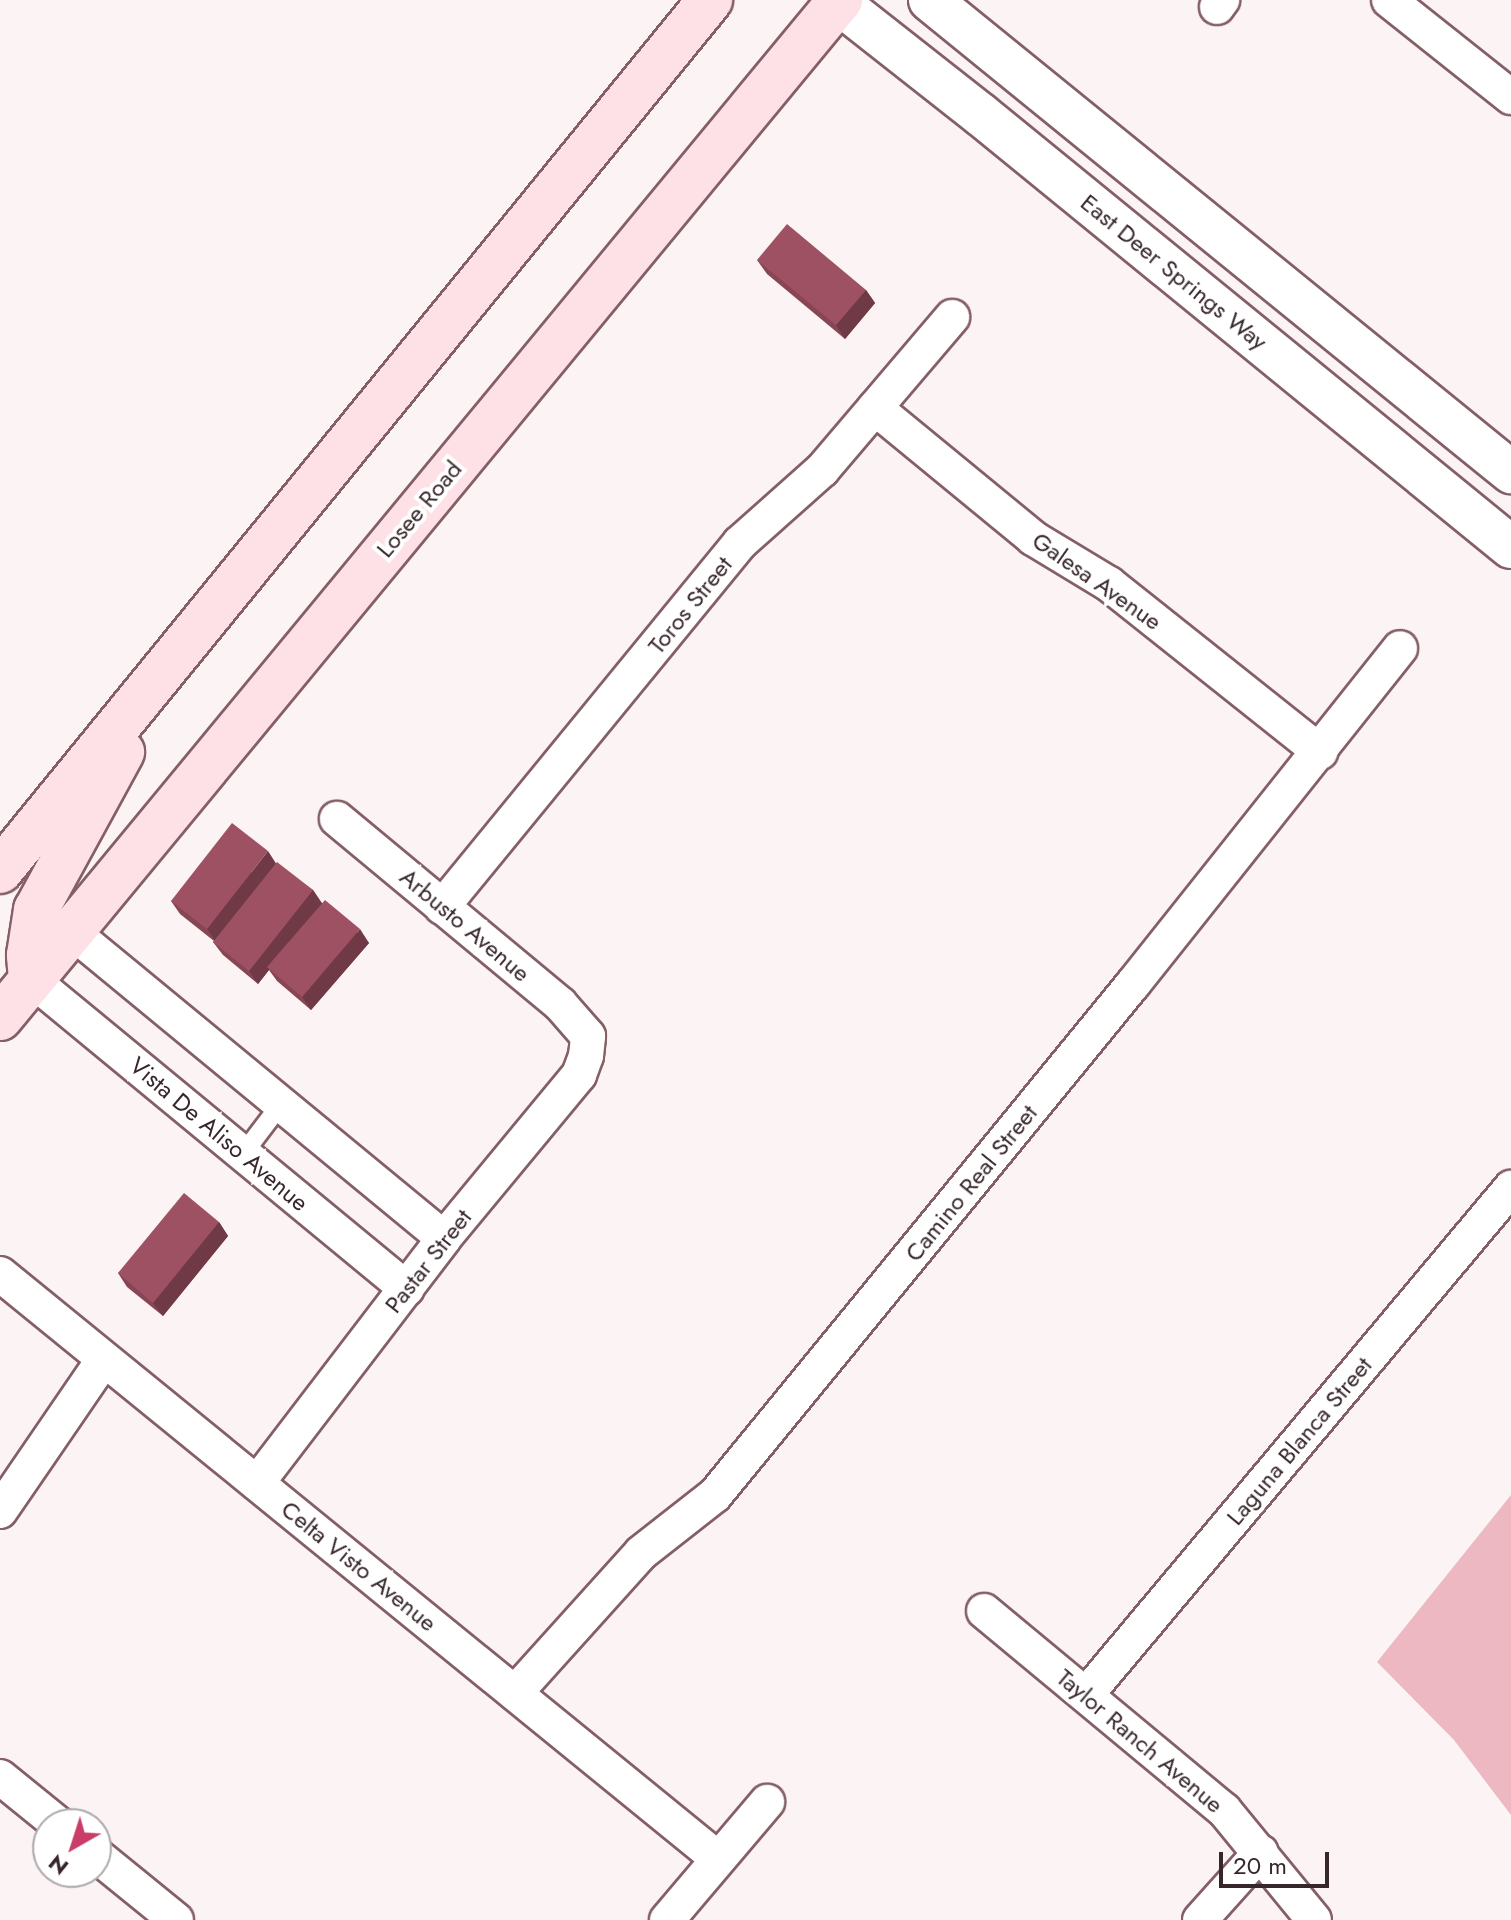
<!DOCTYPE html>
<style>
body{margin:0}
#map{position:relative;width:1511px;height:1920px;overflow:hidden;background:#fcf3f4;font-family:Jost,sans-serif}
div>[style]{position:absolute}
.green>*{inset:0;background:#edb8c2}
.roads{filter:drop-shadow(2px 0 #845f66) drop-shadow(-2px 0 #845f66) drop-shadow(0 2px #845f66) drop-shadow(0 -2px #845f66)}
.service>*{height:18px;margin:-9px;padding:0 9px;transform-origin:9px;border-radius:9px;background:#fff}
.minor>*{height:34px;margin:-17px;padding:0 17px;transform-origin:17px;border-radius:17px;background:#fff}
.tertiary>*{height:42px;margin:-21px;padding:0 21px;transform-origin:21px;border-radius:21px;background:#fff}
.secondary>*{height:44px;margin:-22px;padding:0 22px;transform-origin:22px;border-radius:22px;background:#fee1e7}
.wall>*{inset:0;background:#884655}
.shaded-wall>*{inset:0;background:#6f3945}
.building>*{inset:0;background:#9e5163}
span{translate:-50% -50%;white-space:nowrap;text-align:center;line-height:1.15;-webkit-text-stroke:8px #fff;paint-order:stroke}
.street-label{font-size:24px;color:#37272a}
.north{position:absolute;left:32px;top:1808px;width:80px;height:80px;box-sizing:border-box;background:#fff;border:2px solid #afa9aa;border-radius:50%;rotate:219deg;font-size:22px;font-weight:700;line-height:32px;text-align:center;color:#37272a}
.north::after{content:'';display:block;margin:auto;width:28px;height:36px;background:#cb3d69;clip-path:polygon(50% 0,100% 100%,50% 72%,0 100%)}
.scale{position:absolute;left:1219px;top:1852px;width:110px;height:36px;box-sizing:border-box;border:4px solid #37272a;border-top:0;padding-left:10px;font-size:24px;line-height:28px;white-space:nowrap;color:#37272a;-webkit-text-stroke:6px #fff;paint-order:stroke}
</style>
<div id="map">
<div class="green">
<i style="clip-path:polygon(1511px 1495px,1511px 1815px,1454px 1740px,1377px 1662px)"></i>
</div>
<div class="roads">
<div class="service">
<i style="left:243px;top:1154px;width:63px;rotate:-52.8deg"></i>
</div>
<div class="minor">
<i style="left:1389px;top:0;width:156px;rotate:38.5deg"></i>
<i style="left:1217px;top:7px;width:9px;rotate:-54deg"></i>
<i style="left:875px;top:408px;width:205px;rotate:39.4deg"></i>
<i style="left:1033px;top:538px;width:89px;rotate:31.2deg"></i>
<i style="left:1109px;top:584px;width:270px;rotate:38.5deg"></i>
<i style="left:442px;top:907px;width:470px;rotate:-50.7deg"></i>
<i style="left:740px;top:543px;width:110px;rotate:-41.7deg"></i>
<i style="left:822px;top:470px;width:201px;rotate:-49.6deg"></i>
<i style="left:71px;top:931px;width:483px;rotate:39.5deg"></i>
<i style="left:31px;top:979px;width:487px;rotate:39.5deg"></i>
<i style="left:0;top:1274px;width:925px;rotate:39.16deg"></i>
<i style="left:257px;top:1483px;width:308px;rotate:-52.6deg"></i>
<i style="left:444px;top:1238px;width:212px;rotate:-50.4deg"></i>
<i style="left:579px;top:1075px;width:20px;rotate:-70deg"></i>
<i style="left:586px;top:1056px;width:20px;rotate:-84deg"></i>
<i style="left:588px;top:1036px;width:43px;rotate:-131.2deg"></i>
<i style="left:560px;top:1004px;width:290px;rotate:-140.3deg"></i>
<i style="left:0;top:1511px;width:184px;rotate:-55.6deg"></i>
<i style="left:984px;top:1611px;width:312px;rotate:39.7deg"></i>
<i style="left:1224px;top:1810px;width:142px;rotate:50.7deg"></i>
<i style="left:515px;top:1693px;width:188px;rotate:-48deg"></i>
<i style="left:641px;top:1553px;width:94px;rotate:-38.1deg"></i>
<i style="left:715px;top:1495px;width:660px;rotate:-50.72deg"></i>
<i style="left:1133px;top:984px;width:429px;rotate:-51.5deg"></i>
<i style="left:1086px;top:1695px;width:662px;rotate:-50.03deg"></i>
<i style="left:0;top:1777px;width:75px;rotate:39deg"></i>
<i style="left:96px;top:1855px;width:103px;rotate:39.1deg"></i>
<i style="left:667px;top:1920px;width:155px;rotate:-49.7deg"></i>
<i style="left:1200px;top:1920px;width:91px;rotate:-48.1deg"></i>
</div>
<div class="tertiary">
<i style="left:835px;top:0;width:184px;rotate:38.2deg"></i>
<i style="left:980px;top:114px;width:685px;rotate:39.2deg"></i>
<i style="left:930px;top:0;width:749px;rotate:39.09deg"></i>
</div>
<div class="secondary">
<i style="left:0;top:871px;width:1124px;rotate:-50.81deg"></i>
<i style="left:31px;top:979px;width:24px;rotate:-95deg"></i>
<i style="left:29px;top:955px;width:46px;rotate:-81.2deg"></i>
<i style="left:36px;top:910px;width:180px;rotate:-61.4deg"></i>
<i style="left:0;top:1018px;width:1320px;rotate:-50.47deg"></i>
</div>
</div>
<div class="wall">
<i style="clip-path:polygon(757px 260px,866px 290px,875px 303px,845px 339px,767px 274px)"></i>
<i style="clip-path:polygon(276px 864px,313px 890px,322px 903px,369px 943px,311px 1010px,277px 981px,269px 970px,258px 984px,223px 955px,213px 942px,214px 941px,180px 914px,171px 901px)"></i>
<i style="clip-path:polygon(219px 1222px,228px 1236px,163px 1316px,127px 1287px,118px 1273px)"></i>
</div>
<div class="shaded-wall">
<i style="clip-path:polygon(866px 290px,875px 303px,845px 339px,836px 325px)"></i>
<i style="clip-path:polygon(268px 851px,277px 865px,216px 942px,207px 929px)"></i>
<i style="clip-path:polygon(313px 890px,322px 904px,267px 967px,269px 970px,258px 984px,249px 971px)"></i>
<i style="clip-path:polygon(360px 929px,369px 943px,311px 1010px,302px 997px)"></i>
<i style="clip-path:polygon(219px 1222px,228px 1236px,163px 1316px,153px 1303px)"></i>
</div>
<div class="building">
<i style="clip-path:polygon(787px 224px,866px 290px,836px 325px,757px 260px)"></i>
<i style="clip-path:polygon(232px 823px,268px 851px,207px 929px,171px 901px)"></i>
<i style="clip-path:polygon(277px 862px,313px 890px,249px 971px,213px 942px)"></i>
<i style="clip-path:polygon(325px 900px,360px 929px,302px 997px,267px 967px)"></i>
<i style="clip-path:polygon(184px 1193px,219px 1222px,153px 1303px,118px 1273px)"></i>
</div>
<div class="street-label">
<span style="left:1174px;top:272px;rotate:39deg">East Deer Springs Way</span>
<span style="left:419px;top:509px;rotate:-50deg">Losee Road</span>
<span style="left:1097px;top:581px;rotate:35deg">Galesa Avenue</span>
<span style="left:690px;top:605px;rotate:-51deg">Toros Street</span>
<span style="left:465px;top:925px;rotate:40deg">Arbusto Avenue</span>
<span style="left:219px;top:1134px;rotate:40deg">Vista De Aliso Avenue</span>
<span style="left:971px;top:1183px;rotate:-51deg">Camino Real Street</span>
<span style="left:428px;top:1261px;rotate:-52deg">Pastar Street</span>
<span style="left:1299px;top:1441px;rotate:-50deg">Laguna Blanca Street</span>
<span style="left:359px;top:1566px;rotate:39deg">Celta Visto Avenue</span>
<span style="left:1140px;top:1741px;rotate:40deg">Taylor Ranch Avenue</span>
</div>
<div class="north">N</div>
<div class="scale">20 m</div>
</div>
